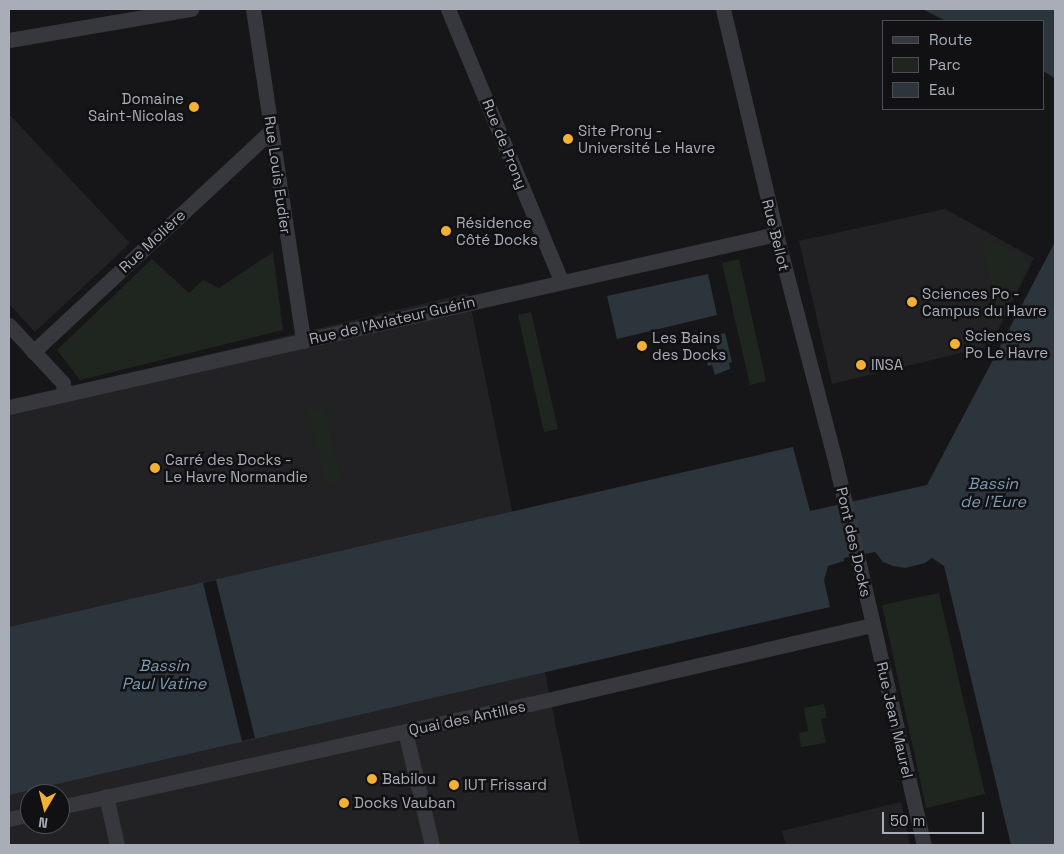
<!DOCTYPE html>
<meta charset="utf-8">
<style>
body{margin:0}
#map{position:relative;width:1064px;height:854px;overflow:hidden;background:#161618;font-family:"Space Grotesk",sans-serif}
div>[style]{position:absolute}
.built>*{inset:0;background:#222225}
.green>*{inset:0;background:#1e261f}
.water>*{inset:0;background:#2c353c}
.pier>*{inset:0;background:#161618}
.street>*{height:15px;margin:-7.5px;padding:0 7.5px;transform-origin:7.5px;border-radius:7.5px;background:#37383d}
.dots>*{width:14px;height:14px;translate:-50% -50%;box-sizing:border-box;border:2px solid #111113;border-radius:50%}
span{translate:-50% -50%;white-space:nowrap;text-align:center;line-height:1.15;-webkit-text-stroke:5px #111113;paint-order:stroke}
.poi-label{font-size:15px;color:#a8adb8}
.right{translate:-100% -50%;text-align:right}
.left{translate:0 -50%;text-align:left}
.street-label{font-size:15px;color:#a8adb8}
.water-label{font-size:16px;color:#7f9bb3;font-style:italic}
.frame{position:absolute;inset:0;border:10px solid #a8adb8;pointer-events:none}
.legend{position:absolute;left:882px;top:20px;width:162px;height:90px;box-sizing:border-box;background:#111113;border:1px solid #4d4f55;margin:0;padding:6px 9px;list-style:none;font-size:15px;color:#a8adb8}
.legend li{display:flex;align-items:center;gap:10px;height:25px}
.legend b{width:25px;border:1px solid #4d4f55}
.north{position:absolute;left:20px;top:784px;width:50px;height:50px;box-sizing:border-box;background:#111113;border:1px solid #4d4f55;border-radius:50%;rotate:188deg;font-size:14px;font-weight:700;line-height:20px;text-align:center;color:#a8adb8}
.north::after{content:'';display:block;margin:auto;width:18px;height:22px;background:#f2b134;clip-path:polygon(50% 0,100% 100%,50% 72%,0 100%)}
.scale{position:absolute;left:882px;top:812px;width:102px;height:22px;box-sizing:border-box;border:2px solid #a8adb8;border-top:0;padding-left:6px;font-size:15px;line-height:18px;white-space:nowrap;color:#a8adb8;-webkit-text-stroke:4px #111113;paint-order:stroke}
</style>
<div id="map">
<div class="built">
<i style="clip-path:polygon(9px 114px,130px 243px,35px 332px,9px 304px)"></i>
<i style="clip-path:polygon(945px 209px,1034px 258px,990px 346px,832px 384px,799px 241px)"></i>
<i style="clip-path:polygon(evenodd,468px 293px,580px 845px,9px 845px,9px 402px,468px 293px,30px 794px,60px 794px,60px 824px,30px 824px,30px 794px)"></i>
<i style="clip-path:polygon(901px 802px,910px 845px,786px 845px,782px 831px)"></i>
</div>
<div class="green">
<i style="clip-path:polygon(980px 234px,1030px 262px,998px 323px)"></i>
<i style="clip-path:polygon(273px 252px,283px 330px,80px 380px,57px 350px,152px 259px,189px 293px,203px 280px,219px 288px)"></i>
<i style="clip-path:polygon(739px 259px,766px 381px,750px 385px,722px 263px)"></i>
<i style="clip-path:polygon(531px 312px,558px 429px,544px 432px,518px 315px)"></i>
<i style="clip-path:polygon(325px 407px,341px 481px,325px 484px,308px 410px)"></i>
<i style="clip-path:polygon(939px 593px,985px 794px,926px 808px,882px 605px)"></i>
<i style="clip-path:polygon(824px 704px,827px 718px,821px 719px,826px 743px,801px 747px,799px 733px,808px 731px,804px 708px)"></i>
</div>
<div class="water">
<i style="clip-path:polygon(922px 9px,1055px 9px,1055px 78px,1043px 71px,1043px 21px,946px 21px)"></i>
<i style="clip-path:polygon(1055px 242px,1055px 845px,1011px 845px,944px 566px,932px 558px,925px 563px,905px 568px,893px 566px,883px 562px,875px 552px,844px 558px,844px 561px,828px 566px,824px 580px,830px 607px,9px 795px,9px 627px,793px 447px,810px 511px,927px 485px)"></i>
<i style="clip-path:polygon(708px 274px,717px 315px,617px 339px,607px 296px)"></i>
<i style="clip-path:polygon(725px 333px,732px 362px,729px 363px,730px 369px,715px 375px,712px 365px,708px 366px,707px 361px,720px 357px,713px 336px)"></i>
</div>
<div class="pier">
<i style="clip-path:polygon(216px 580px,255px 738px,242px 741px,203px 583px)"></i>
</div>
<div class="street">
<i style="left:253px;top:9px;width:336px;rotate:81.4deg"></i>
<i style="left:448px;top:9px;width:294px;rotate:67.4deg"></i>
<i style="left:723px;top:9px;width:231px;rotate:76.7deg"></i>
<i style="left:776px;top:234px;width:234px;rotate:75.4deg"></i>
<i style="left:835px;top:460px;width:395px;rotate:77deg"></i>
<i style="left:9px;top:40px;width:185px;rotate:-9.7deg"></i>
<i style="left:9px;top:325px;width:79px;rotate:47deg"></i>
<i style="left:63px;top:383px;width:11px;rotate:85deg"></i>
<i style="left:33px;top:352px;width:325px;rotate:-42.9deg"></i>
<i style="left:9px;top:407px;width:786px;rotate:-12.71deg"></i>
<i style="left:405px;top:731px;width:117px;rotate:76.7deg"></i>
<i style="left:106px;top:796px;width:50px;rotate:77.3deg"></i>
<i style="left:60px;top:807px;width:481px;rotate:-12.4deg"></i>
<i style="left:530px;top:704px;width:352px;rotate:-13deg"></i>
<i style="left:9px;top:819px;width:22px;rotate:-13deg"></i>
</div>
<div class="dots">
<i style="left:194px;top:107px;background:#f2b134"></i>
<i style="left:568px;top:139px;background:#f2b134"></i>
<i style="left:446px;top:231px;background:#f2b134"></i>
<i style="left:912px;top:302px;background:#f2b134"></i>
<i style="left:955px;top:344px;background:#f2b134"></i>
<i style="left:642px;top:346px;background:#f2b134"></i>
<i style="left:861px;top:365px;background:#f2b134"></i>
<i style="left:155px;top:468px;background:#f2b134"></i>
<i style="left:372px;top:779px;background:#f2b134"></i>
<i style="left:454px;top:785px;background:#f2b134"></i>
<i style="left:344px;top:803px;background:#f2b134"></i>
</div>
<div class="poi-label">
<span class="right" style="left:184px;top:107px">Domaine<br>Saint-Nicolas</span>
<span class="left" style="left:578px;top:139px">Site Prony -<br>Université Le Havre</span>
<span class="left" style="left:456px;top:231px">Résidence<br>Côté Docks</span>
<span class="left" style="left:922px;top:302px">Sciences Po -<br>Campus du Havre</span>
<span class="left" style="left:965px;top:344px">Sciences<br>Po Le Havre</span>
<span class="left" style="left:652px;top:346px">Les Bains<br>des Docks</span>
<span class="left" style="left:871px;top:365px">INSA</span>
<span class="left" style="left:165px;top:468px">Carré des Docks -<br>Le Havre Normandie</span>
<span class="left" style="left:382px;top:779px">Babilou</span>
<span class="left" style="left:464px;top:785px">IUT Frissard</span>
<span class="left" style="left:354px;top:803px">Docks Vauban</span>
</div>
<div class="street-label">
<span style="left:505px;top:144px;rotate:68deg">Rue de Prony</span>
<span style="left:278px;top:175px;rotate:82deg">Rue Louis Eudier</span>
<span style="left:776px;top:235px;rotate:76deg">Rue Bellot</span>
<span style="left:152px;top:241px;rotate:-43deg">Rue Molière</span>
<span style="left:392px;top:320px;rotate:-13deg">Rue de l'Aviateur Guérin</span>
<span style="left:854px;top:542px;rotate:77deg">Pont des Docks</span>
<span style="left:467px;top:718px;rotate:-12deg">Quai des Antilles</span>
<span style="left:895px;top:720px;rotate:77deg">Rue Jean Maurel</span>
</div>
<div class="water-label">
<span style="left:993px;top:493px">Bassin<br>de l'Eure</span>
<span style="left:164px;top:675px">Bassin<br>Paul Vatine</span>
</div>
<div class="frame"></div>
<ul class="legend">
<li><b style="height:6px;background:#37383d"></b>Route</li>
<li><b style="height:14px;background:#1e261f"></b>Parc</li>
<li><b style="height:14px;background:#2c353c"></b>Eau</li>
</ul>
<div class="north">N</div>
<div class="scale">50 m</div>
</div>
